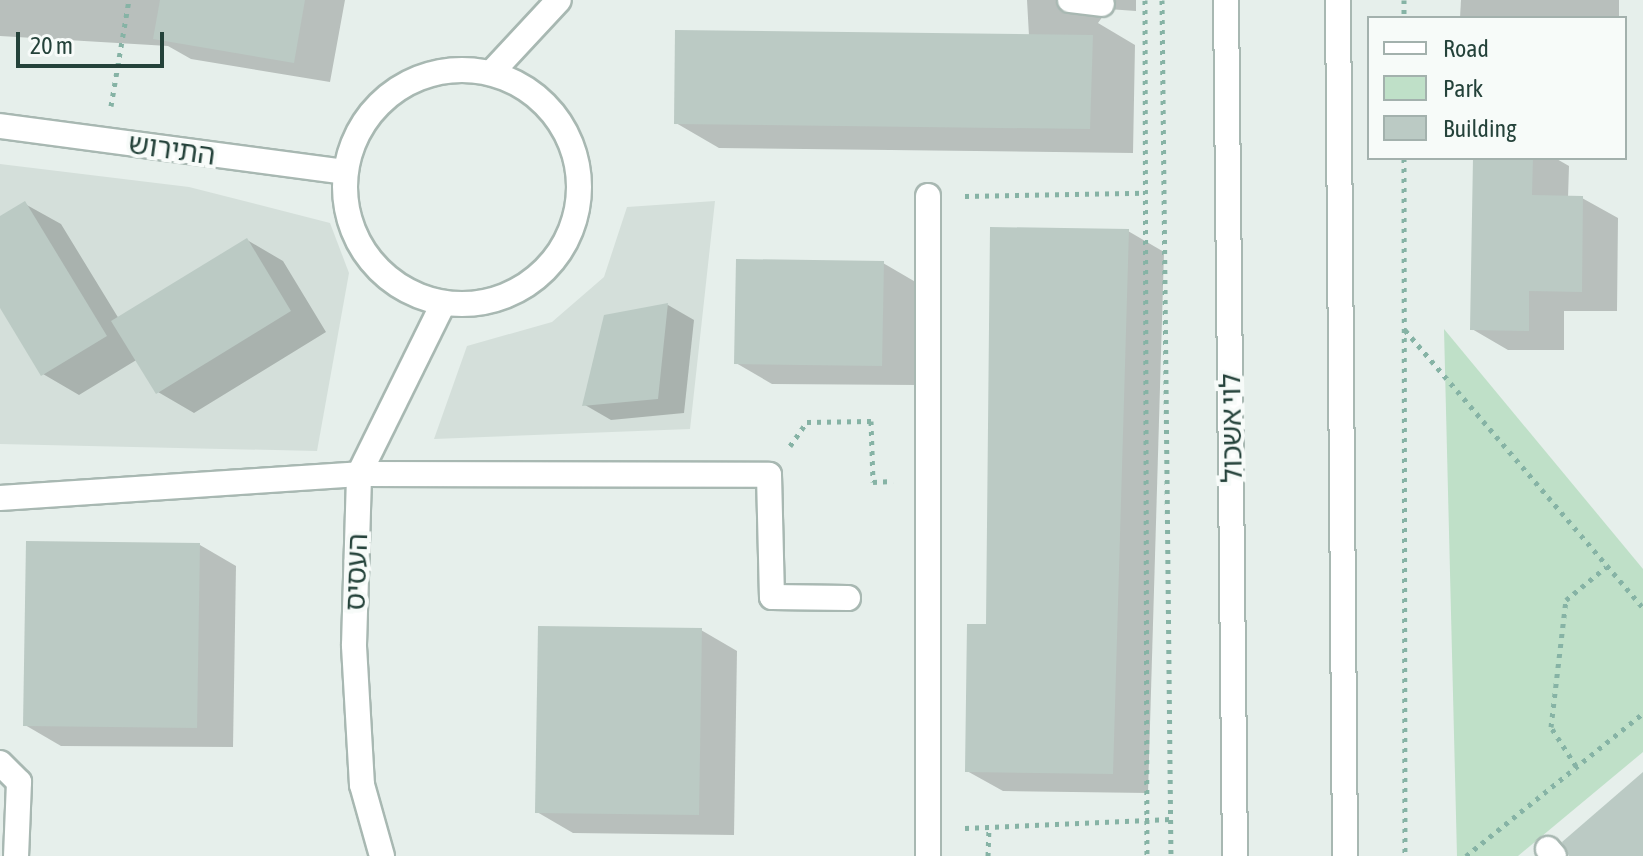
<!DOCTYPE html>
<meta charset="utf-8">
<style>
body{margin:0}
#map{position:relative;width:1643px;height:856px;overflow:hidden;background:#e6efeb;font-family:"Asap Condensed","Noto Sans Hebrew",sans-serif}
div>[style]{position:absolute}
.built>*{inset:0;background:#d4dfda}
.green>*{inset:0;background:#bfe0c8}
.shadow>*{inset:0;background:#0003}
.building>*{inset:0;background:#bbcac4}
.path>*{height:5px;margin-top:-2.5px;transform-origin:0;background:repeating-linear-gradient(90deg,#86b3a5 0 4px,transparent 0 10px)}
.roads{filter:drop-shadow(2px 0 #a8b8b2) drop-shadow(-2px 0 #a8b8b2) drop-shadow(0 2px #a8b8b2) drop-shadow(0 -2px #a8b8b2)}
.service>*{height:24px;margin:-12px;padding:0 12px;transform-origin:12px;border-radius:12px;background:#fff}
.minor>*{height:24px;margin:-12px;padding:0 12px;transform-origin:12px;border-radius:12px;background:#fff}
.minor>.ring{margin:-12px;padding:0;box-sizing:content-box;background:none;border:24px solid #fff;border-radius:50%}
.secondary>*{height:24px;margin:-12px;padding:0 12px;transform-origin:12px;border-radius:12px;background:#fff}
span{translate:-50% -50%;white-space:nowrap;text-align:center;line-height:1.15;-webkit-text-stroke:8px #f7fbf9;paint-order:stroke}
.street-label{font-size:28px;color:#24423a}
.legend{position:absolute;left:1367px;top:16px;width:260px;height:144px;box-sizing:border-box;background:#f7fbf9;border:2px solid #a3b1ad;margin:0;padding:10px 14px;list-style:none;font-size:24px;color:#24423a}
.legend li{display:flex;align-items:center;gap:16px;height:40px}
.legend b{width:40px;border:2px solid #a3b1ad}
.scale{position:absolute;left:16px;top:32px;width:148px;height:36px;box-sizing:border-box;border:4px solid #24423a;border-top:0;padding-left:10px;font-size:24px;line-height:28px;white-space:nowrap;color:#24423a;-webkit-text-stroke:6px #f7fbf9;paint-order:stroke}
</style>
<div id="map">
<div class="built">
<i style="clip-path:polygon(0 164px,189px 187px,330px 223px,349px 273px,317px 451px,0 444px)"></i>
<i style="clip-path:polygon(715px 201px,690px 429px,434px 439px,467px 346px,552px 322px,604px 277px,627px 207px)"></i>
</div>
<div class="green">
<i style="clip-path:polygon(1444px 329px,1643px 569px,1643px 752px,1518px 856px,1457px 856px)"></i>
</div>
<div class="shadow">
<i style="clip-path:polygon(0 0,345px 0,330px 82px,191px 59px,168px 46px,0 36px)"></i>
<i style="clip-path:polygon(1027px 0,1136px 0,1136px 11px,1108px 9px,1098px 23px,1135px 45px,1133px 153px,719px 148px,676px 123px,1029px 36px)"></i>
<i style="clip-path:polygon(1461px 0,1619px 0,1619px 18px,1460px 18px)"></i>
<i style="clip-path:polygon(1475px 158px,1555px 158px,1569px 166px,1568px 198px,1582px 198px,1618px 218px,1617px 311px,1564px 311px,1564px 350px,1508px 350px,1472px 329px)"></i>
<i style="clip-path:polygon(25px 204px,61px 224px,119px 319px,247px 240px,283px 261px,326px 332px,194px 413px,158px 392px,138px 359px,79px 395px,43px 374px,0 304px,0 219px)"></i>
<i style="clip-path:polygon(1128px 231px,1164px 252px,1148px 793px,1003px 791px,967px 771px)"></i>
<i style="clip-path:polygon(883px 263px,919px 284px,918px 385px,772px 384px,736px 363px)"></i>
<i style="clip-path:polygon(668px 305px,694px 320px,684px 413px,611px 420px,585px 405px,605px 316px)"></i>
<i style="clip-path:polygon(200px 545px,236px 566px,233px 747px,61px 746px,25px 725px)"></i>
<i style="clip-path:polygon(701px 630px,737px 651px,734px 835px,573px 833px,537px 812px)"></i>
</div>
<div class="building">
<i style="clip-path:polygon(160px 0,305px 0,294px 63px,153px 39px)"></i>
<i style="clip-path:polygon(675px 30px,1093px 35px,1090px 129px,674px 124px)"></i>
<i style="clip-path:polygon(1473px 158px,1533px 158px,1532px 195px,1583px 196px,1582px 292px,1529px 291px,1529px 331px,1470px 330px)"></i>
<i style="clip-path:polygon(25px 201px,107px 336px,41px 376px,0 308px,0 216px)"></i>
<i style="clip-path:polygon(990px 227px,1129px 229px,1113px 774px,965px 772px,967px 624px,986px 624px)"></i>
<i style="clip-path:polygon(247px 238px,291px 311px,156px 394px,111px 321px)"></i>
<i style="clip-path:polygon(736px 259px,884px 261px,882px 366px,734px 364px)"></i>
<i style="clip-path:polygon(668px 303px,658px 399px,582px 406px,604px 315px)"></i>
<i style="clip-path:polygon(26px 541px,200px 543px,197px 728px,23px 726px)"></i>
<i style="clip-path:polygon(538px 626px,702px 628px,699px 815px,535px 813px)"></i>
<i style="clip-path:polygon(1643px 772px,1643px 856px,1569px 856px,1562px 842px)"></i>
</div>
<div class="path">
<i style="left:1145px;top:0;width:856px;rotate:89.87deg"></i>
<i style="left:1162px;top:0;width:856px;rotate:89.4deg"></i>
<i style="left:1404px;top:0;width:18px;rotate:90deg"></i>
<i style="left:111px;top:106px;width:108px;rotate:-80.4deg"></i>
<i style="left:1404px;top:158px;width:698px;rotate:89.92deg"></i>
<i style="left:965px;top:196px;width:180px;rotate:-1deg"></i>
<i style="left:1405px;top:330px;width:366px;rotate:49.4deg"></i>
<i style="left:790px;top:446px;width:29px;rotate:-55deg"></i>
<i style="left:807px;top:422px;width:64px;rotate:-0.9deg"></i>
<i style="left:871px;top:421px;width:61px;rotate:88.1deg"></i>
<i style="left:873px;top:482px;width:20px;rotate:-3deg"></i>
<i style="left:1576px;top:766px;width:46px;rotate:-122.7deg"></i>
<i style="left:1551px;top:727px;width:128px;rotate:-83.3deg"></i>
<i style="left:1566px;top:600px;width:52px;rotate:-39.5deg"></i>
<i style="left:965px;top:828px;width:206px;rotate:-2.5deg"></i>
<i style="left:988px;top:856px;width:29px;rotate:-88deg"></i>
<i style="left:1466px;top:856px;width:228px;rotate:-38.9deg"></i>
</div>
<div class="roads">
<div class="service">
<i style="left:1070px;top:0;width:32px;rotate:7deg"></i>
<i style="left:0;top:498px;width:360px;rotate:-3.8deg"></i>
<i style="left:359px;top:474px;width:410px;rotate:0.1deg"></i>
<i style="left:769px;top:475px;width:122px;rotate:88.6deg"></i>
<i style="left:772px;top:597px;width:76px;rotate:0.8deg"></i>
<i style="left:0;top:763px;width:27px;rotate:45deg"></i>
<i style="left:19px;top:782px;width:74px;rotate:92.3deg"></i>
<i style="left:1548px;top:849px;width:9px;rotate:49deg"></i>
<i style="left:928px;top:856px;width:660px;rotate:-90deg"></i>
</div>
<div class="minor">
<i class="ring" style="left:345px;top:70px;width:210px;height:210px"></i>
<i style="left:492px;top:72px;width:98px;rotate:-47.1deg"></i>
<i style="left:0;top:126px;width:347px;rotate:7.6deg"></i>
<i style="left:382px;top:856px;width:74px;rotate:-105.7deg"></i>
<i style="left:362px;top:785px;width:140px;rotate:-93.3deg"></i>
<i style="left:354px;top:645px;width:171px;rotate:-88.3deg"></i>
<i style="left:359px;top:474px;width:190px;rotate:-63.7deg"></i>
</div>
<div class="secondary">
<i style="left:1226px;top:0;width:856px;rotate:89.4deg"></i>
<i style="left:1338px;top:0;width:856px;rotate:89.53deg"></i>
</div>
</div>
<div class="street-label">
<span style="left:172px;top:149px;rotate:8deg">התירוש</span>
<span style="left:1231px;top:428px;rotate:-91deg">לוי אשכול</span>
<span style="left:356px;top:572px;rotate:-88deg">העסיס</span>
</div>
<ul class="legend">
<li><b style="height:10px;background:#fff"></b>Road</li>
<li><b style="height:22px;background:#bfe0c8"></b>Park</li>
<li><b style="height:22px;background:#bbcac4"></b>Building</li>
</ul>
<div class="scale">20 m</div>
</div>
